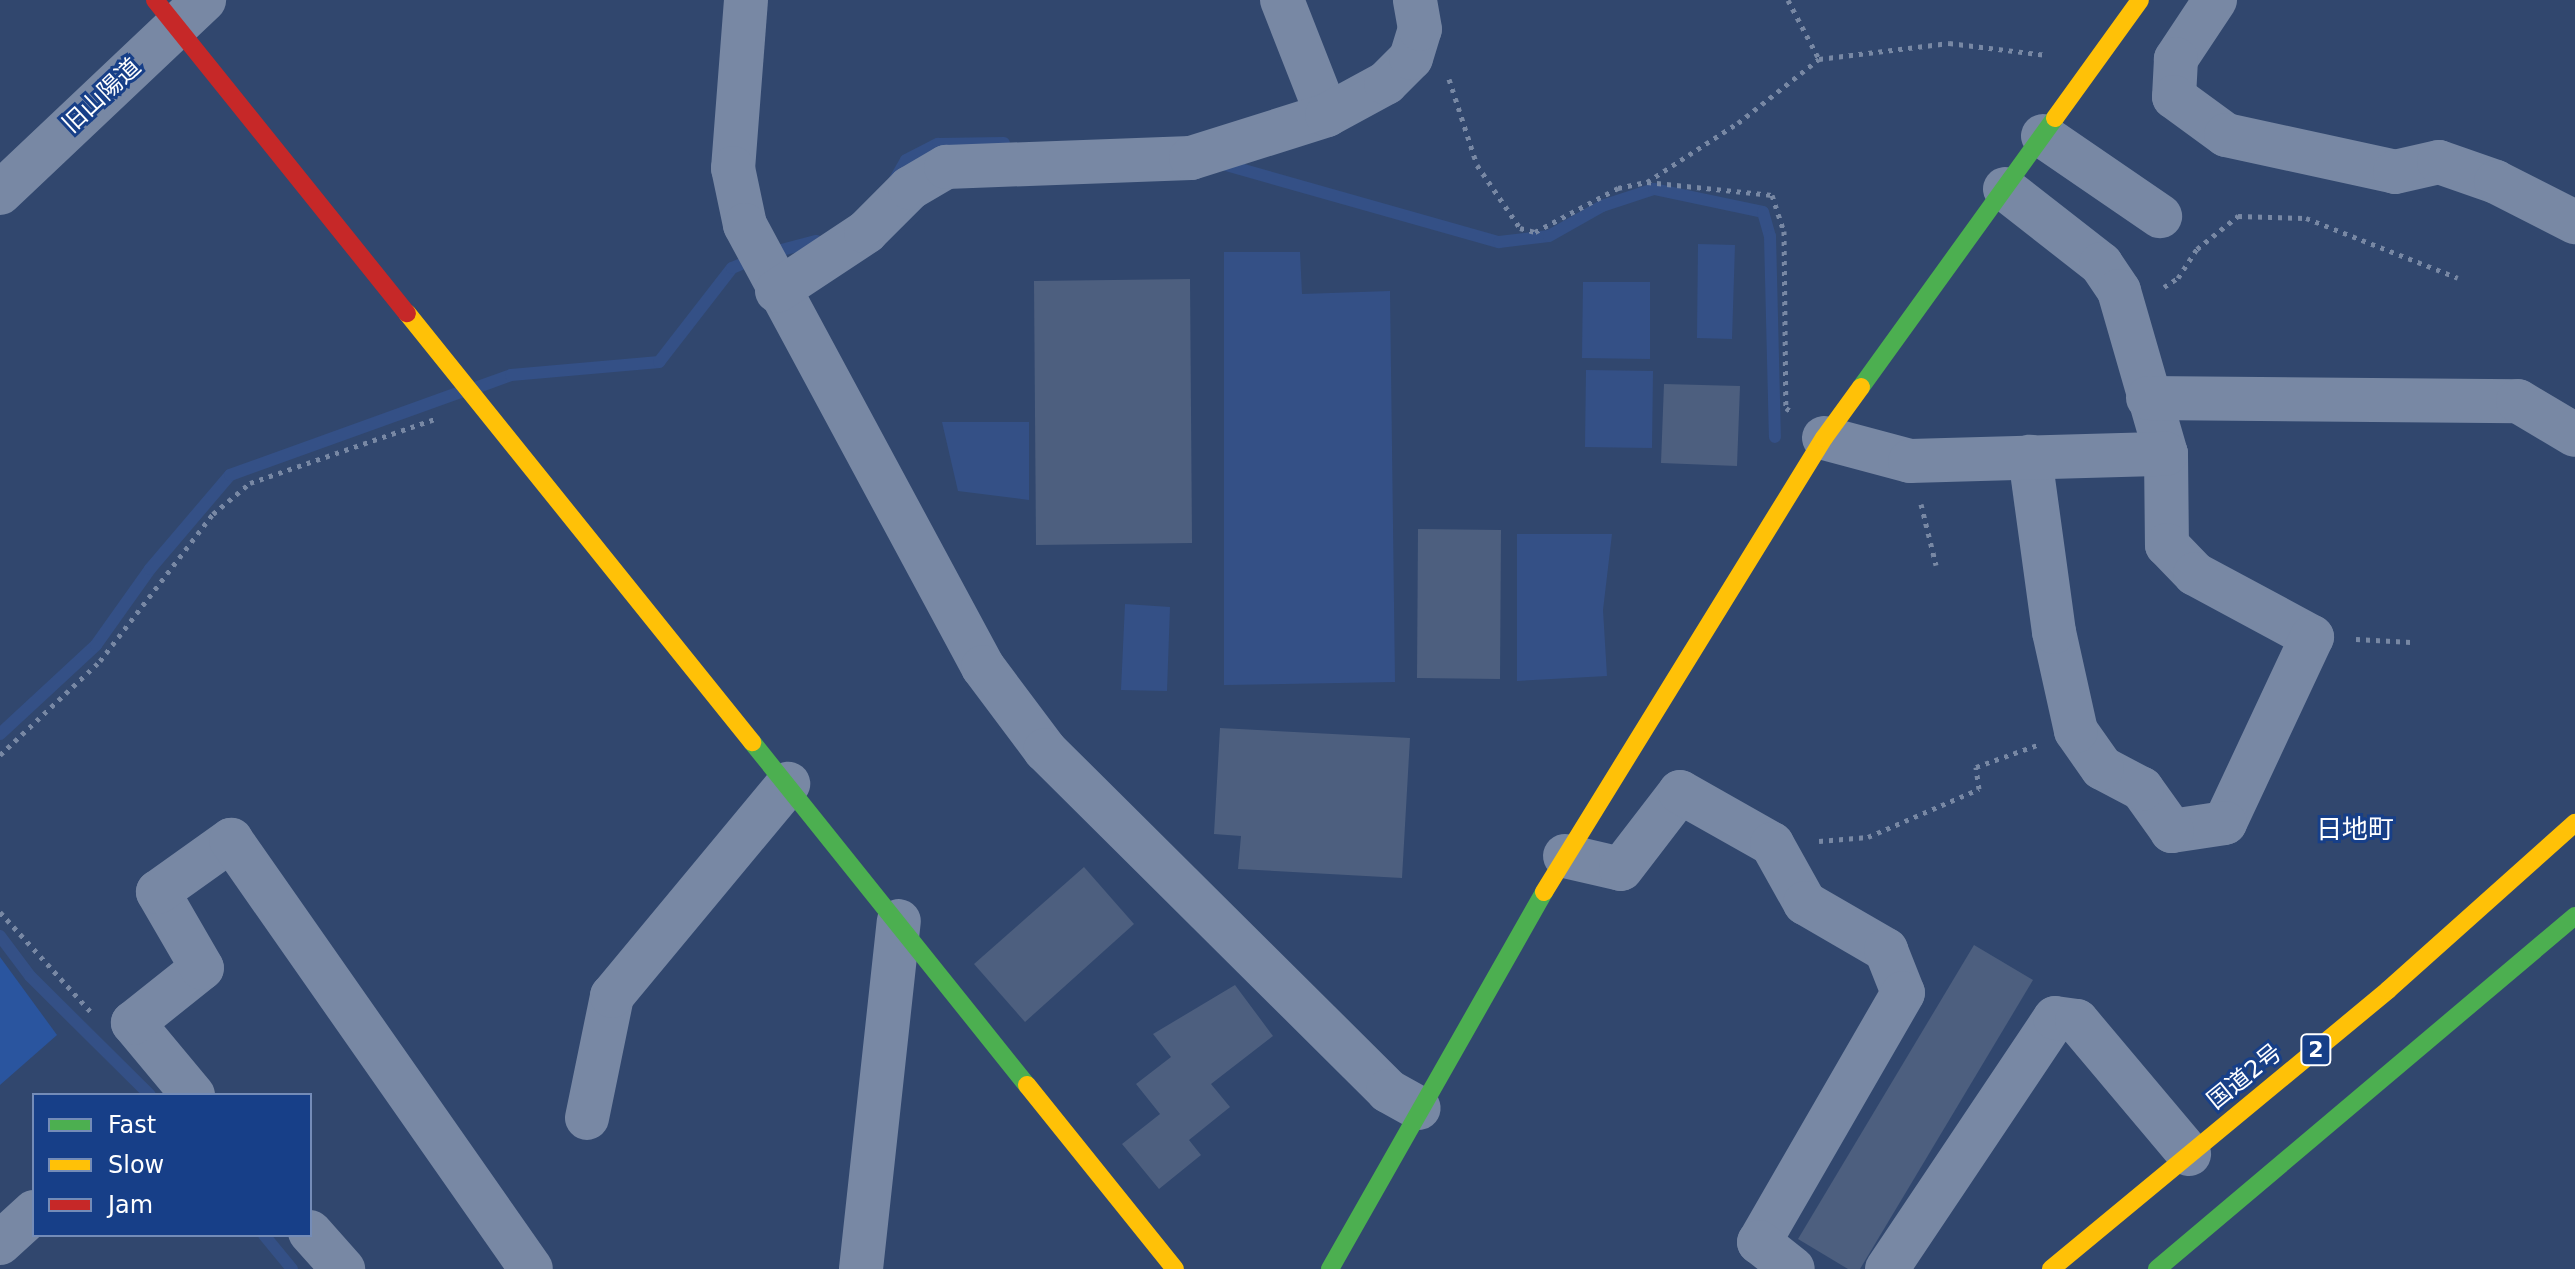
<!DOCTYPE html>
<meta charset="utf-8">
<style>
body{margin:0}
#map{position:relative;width:2575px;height:1269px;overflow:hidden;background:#31476e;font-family:"DejaVu Sans","Noto Sans JP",sans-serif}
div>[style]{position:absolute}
.green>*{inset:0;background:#2a559f}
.water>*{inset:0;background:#345086}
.stream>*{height:12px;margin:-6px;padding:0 6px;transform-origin:6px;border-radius:6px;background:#345086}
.building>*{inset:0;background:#4d5f7f}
.path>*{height:5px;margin-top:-2.5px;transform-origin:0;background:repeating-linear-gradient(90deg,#7888a4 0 4px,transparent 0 10px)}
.street>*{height:44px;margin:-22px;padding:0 22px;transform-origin:22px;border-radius:22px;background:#7888a4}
.fast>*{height:18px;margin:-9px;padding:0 9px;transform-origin:9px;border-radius:9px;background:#4caf50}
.slow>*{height:18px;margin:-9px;padding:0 9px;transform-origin:9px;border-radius:9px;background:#ffc107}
.jam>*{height:18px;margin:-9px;padding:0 9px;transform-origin:9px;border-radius:9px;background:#c62828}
span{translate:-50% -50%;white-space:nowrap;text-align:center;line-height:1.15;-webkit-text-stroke:6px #173f88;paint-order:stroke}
.shield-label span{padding:2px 6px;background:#173f88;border:2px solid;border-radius:6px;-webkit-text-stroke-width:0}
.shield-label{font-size:22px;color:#fff;font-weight:700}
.street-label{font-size:24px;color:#fff}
.neighbourhood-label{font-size:26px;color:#fff}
.legend{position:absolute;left:32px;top:1093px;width:280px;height:144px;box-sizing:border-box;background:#173f88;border:2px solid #748cb8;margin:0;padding:10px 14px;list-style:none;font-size:24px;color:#fff}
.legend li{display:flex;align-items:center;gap:16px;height:40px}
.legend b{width:40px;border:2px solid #748cb8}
</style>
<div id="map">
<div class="green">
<i style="clip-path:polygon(0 957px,57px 1035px,0 1085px)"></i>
</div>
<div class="water">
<i style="clip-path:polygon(1698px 244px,1735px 245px,1732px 339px,1697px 338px)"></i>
<i style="clip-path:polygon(1224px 252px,1300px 252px,1302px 294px,1390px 291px,1395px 682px,1224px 685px)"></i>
<i style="clip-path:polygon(1583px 282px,1650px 282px,1650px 359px,1582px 358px)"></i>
<i style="clip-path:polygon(1586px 370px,1653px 371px,1652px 448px,1585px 447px)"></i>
<i style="clip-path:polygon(942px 422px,1029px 422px,1029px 500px,958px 491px)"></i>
<i style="clip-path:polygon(1517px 534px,1612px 534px,1603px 610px,1607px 676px,1517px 681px)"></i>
<i style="clip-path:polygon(1125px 604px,1170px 607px,1167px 691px,1121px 690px)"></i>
</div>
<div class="stream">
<i style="left:1219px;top:163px;width:291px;rotate:15.8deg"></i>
<i style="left:1499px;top:242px;width:50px;rotate:-6.8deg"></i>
<i style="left:1549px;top:236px;width:61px;rotate:-29.5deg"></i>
<i style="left:1602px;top:206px;width:55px;rotate:-18.1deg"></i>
<i style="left:1654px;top:189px;width:111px;rotate:11.9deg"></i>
<i style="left:1763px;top:212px;width:25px;rotate:74deg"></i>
<i style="left:1770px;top:236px;width:201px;rotate:88.6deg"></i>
<i style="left:894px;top:181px;width:24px;rotate:-60deg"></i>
<i style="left:906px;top:160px;width:36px;rotate:-27deg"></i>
<i style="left:938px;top:144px;width:66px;rotate:-0.9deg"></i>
<i style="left:770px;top:253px;width:48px;rotate:-14.6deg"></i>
<i style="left:478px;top:387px;width:35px;rotate:-20deg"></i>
<i style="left:511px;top:375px;width:149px;rotate:-5deg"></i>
<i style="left:659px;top:362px;width:119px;rotate:-52.2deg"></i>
<i style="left:732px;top:268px;width:23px;rotate:-23deg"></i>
<i style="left:0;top:734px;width:131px;rotate:-42.8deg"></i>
<i style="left:96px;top:645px;width:93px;rotate:-54.6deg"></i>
<i style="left:150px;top:569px;width:123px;rotate:-49.6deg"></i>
<i style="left:230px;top:475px;width:245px;rotate:-19.8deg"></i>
<i style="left:0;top:936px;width:50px;rotate:53.1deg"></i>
<i style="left:30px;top:976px;width:169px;rotate:44.8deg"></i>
<i style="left:264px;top:1235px;width:44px;rotate:50.5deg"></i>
</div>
<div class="building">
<i style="clip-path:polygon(1190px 279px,1192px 543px,1036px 545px,1034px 281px)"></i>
<i style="clip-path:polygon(1664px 384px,1740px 386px,1737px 466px,1661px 463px)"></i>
<i style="clip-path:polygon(1418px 529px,1501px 530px,1500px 679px,1417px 678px)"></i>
<i style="clip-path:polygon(1220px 728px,1410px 738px,1402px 878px,1238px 869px,1241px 836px,1214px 834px)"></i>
<i style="clip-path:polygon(1084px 867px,1134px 924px,1025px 1022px,974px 964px)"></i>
<i style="clip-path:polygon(1974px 945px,2033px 980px,1860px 1269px,1848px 1269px,1798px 1239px)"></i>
<i style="clip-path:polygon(1235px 985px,1273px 1036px,1211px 1084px,1230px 1107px,1189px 1140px,1201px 1155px,1159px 1189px,1122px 1144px,1160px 1114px,1136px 1084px,1171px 1057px,1153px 1034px)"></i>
</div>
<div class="path">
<i style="left:1788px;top:0;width:67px;rotate:62.3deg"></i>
<i style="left:1449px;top:79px;width:90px;rotate:72deg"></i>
<i style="left:1477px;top:165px;width:76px;rotate:55.7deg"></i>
<i style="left:1520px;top:228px;width:16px;rotate:15deg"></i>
<i style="left:1535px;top:232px;width:94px;rotate:-27.9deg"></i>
<i style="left:1618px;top:188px;width:30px;rotate:-12deg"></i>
<i style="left:1647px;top:182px;width:126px;rotate:5.9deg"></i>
<i style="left:1772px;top:195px;width:38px;rotate:72deg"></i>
<i style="left:1784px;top:231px;width:177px;rotate:89.4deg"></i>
<i style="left:1786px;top:408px;width:7px;rotate:34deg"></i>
<i style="left:1647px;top:182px;width:108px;rotate:-33deg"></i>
<i style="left:1738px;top:123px;width:103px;rotate:-38.3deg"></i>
<i style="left:1819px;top:59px;width:131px;rotate:-7deg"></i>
<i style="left:1949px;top:43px;width:99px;rotate:7deg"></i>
<i style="left:2164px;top:287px;width:17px;rotate:-33deg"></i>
<i style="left:2178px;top:278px;width:35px;rotate:-57deg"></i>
<i style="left:2197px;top:249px;width:53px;rotate:-38.8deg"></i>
<i style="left:2238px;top:216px;width:68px;rotate:1.7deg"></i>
<i style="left:2306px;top:218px;width:163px;rotate:21.5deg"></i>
<i style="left:1921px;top:504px;width:63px;rotate:76.2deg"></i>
<i style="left:2356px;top:639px;width:55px;rotate:3.1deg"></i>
<i style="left:0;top:755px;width:137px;rotate:-43.2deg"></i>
<i style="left:100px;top:661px;width:185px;rotate:-52.5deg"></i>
<i style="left:213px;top:514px;width:48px;rotate:-40deg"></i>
<i style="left:250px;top:483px;width:196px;rotate:-19.1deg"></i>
<i style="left:1819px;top:841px;width:49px;rotate:-4.7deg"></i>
<i style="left:1868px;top:837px;width:121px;rotate:-23.4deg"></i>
<i style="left:1979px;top:789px;width:22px;rotate:-98deg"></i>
<i style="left:1976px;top:767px;width:65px;rotate:-19.8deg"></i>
<i style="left:0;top:912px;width:135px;rotate:47.7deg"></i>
</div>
<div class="street">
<i style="left:746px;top:0;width:169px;rotate:94.4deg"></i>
<i style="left:733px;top:168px;width:58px;rotate:78.1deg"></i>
<i style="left:745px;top:225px;width:502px;rotate:61.7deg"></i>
<i style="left:983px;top:667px;width:104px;rotate:53.2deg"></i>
<i style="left:1045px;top:750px;width:484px;rotate:44.8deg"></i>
<i style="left:1388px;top:1091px;width:35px;rotate:29deg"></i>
<i style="left:1282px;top:0;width:123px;rotate:68.6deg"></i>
<i style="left:2215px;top:0;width:71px;rotate:123.5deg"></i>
<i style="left:2176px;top:59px;width:38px;rotate:93deg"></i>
<i style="left:2174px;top:97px;width:64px;rotate:36.2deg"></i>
<i style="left:2226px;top:135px;width:173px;rotate:12.3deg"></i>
<i style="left:2395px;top:172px;width:45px;rotate:-12.8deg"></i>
<i style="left:2439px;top:162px;width:60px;rotate:19.3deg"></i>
<i style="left:2496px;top:182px;width:89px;rotate:26.9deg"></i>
<i style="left:2043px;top:136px;width:142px;rotate:34.4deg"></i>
<i style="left:2005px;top:189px;width:122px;rotate:38deg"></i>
<i style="left:2101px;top:264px;width:32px;rotate:56deg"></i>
<i style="left:2119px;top:291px;width:170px;rotate:73.9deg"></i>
<i style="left:2166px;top:454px;width:91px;rotate:89.4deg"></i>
<i style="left:2167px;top:545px;width:40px;rotate:46deg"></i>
<i style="left:2195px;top:574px;width:133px;rotate:28.3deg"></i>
<i style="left:2312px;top:637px;width:205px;rotate:115.1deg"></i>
<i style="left:2225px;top:823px;width:54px;rotate:171.4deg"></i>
<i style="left:2172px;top:831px;width:52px;rotate:-125.5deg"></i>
<i style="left:2142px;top:789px;width:45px;rotate:-152.3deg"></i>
<i style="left:2102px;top:768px;width:45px;rotate:-125.1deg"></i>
<i style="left:2076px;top:731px;width:101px;rotate:-102.5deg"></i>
<i style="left:2054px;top:632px;width:177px;rotate:-97.8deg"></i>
<i style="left:0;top:193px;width:281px;rotate:-43.4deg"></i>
<i style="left:777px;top:291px;width:107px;rotate:-33.5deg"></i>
<i style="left:866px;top:232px;width:62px;rotate:-45deg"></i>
<i style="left:910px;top:188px;width:42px;rotate:-30.3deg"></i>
<i style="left:946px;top:167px;width:245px;rotate:-2.1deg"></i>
<i style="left:1191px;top:158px;width:143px;rotate:-17.5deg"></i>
<i style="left:1327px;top:115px;width:67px;rotate:-28.5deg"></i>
<i style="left:1386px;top:83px;width:35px;rotate:-45deg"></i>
<i style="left:1411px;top:58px;width:30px;rotate:-73deg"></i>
<i style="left:1420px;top:29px;width:29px;rotate:-100deg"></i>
<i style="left:2148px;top:398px;width:370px;rotate:0.5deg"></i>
<i style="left:2518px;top:401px;width:66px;rotate:30.8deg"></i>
<i style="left:1824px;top:438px;width:89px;rotate:15deg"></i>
<i style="left:1910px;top:461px;width:256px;rotate:-1.6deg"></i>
<i style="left:1565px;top:856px;width:57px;rotate:13.1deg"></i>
<i style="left:1621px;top:869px;width:97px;rotate:-52.5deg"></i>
<i style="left:1680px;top:792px;width:106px;rotate:29.5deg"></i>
<i style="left:1772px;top:844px;width:68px;rotate:60.8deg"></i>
<i style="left:1805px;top:903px;width:94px;rotate:30.1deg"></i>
<i style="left:1886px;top:950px;width:46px;rotate:68.4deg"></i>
<i style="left:1903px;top:993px;width:288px;rotate:120deg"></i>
<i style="left:1759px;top:1242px;width:43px;rotate:38.5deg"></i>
<i style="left:193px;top:1095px;width:94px;rotate:-129.8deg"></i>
<i style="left:133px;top:1023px;width:88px;rotate:-38.6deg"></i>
<i style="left:202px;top:968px;width:88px;rotate:-120.1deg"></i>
<i style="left:158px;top:892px;width:90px;rotate:-35.5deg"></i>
<i style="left:231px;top:840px;width:523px;rotate:55.03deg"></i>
<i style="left:587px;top:1118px;width:125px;rotate:-78.4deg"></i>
<i style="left:612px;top:996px;width:276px;rotate:-50.3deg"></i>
<i style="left:310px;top:1232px;width:50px;rotate:48.3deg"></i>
<i style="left:0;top:1243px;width:46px;rotate:-42.4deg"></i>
<i style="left:861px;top:1269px;width:350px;rotate:-83.8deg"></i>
<i style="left:1887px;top:1269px;width:302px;rotate:-56.2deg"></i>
<i style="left:2055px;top:1018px;width:22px;rotate:8deg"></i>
<i style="left:2077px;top:1021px;width:174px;rotate:49.9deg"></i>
</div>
<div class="fast">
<i style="left:1861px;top:387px;width:332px;rotate:-54.2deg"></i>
<i style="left:752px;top:742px;width:440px;rotate:51.3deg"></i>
<i style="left:1330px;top:1269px;width:434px;rotate:-60.4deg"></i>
<i style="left:2157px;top:1269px;width:547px;rotate:-40.18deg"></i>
</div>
<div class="slow">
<i style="left:2055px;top:118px;width:145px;rotate:-54.2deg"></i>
<i style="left:407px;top:313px;width:551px;rotate:51.19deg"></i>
<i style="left:1544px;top:892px;width:533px;rotate:-58.34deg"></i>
<i style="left:1824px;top:438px;width:63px;rotate:-54deg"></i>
<i style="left:1027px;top:1085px;width:236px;rotate:51.2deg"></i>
<i style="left:2051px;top:1269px;width:438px;rotate:-39.6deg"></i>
<i style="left:2388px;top:990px;width:251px;rotate:-41.8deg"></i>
</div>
<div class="jam">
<i style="left:155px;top:0;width:402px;rotate:51.2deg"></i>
</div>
<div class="shield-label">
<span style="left:2316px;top:1050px">2</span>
</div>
<div class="street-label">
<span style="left:102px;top:96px;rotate:-43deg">旧山陽道</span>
<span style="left:2245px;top:1077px;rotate:-39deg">国道2号</span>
</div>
<div class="neighbourhood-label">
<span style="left:2355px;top:830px">日地町</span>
</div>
<ul class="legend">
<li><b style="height:10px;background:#4caf50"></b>Fast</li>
<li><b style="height:10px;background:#ffc107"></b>Slow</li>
<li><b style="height:10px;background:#c62828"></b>Jam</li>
</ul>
</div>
